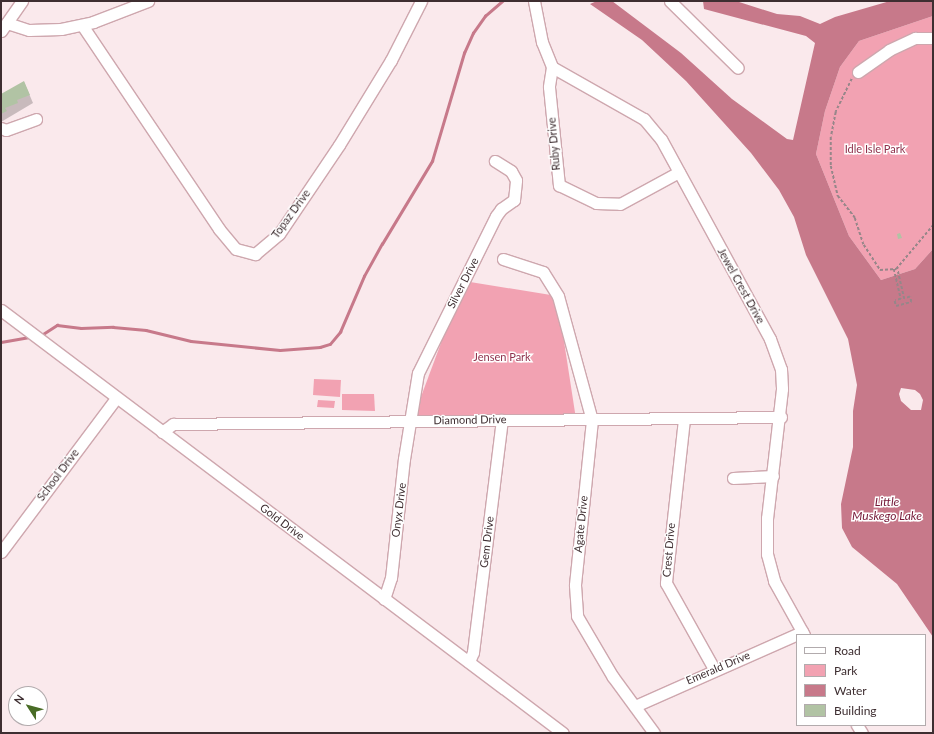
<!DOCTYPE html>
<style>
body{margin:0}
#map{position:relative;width:934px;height:734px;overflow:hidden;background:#fae9ec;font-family:Lato,sans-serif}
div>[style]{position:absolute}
.green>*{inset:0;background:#f2a2b2}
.water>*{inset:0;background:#c7798a}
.shadow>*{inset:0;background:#0003}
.stream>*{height:2.5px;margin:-1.25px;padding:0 1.25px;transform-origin:1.25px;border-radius:1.25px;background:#c7798a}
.building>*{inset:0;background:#b1c3a4}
.path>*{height:1.5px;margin-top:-0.75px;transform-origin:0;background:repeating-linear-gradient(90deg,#968689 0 3px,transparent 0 5px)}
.roads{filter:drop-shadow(1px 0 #cea7ae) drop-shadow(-1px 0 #cea7ae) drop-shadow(0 1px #cea7ae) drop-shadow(0 -1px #cea7ae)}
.minor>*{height:11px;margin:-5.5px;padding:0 5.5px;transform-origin:5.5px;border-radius:5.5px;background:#fff}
span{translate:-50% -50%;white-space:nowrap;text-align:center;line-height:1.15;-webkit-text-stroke:3px #fff;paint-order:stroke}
.street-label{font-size:11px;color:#3e2e31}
.park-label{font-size:11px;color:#8f314c}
.water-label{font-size:12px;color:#761938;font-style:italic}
.frame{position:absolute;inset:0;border:2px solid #3e2e31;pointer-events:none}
.legend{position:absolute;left:796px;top:634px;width:130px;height:92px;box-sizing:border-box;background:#fff;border:1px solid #b2abad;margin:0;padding:5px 7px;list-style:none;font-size:12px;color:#3e2e31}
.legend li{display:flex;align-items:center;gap:8px;height:20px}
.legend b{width:20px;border:1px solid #b2abad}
.north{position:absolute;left:8px;top:686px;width:40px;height:40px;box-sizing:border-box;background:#fff;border:1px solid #b2abad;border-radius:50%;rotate:306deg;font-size:11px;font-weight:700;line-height:16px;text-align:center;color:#3e2e31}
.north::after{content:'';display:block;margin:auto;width:14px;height:18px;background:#496c25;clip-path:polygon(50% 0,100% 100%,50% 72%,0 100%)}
</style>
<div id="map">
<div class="green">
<i style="clip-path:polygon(933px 16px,933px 249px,915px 269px,881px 280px,849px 236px,816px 154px,825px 111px,840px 67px,859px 41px)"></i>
<i style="clip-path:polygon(464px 281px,557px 296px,576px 419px,412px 421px)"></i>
<i style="clip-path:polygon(314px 379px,341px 380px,340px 397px,313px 395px)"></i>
<i style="clip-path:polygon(342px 394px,374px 394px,375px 411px,342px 410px)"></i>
<i style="clip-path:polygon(318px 400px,335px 401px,334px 408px,317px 407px)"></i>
</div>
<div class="water">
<i style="clip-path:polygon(evenodd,597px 1px,612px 1px,681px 53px,732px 99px,787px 139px,793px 140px,815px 43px,806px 36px,704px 9px,703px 1px,736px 1px,777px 14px,800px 16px,820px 24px,835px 17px,890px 1px,933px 1px,933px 16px,859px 41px,840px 67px,825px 111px,816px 154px,849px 236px,881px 280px,915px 269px,933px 249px,933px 637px,897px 584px,852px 547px,842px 528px,841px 504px,853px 447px,853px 411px,857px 385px,848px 339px,806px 255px,794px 217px,779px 190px,751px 153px,686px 81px,642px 40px,590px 4px,597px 1px,901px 388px,915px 390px,920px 394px,923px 400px,921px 410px,911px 410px,901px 401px,899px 394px,901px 388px)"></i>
</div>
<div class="shadow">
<i style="clip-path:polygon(24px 82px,33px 103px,1px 122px,1px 95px)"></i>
</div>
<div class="stream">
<i style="left:43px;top:334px;width:17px;rotate:-33deg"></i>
<i style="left:57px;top:325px;width:24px;rotate:7deg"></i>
<i style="left:81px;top:328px;width:32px;rotate:-2deg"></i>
<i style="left:113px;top:327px;width:33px;rotate:5deg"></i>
<i style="left:146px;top:330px;width:46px;rotate:13.7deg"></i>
<i style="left:191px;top:341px;width:89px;rotate:5.8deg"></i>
<i style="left:280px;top:350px;width:40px;rotate:-4.3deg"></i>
<i style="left:320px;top:347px;width:10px;rotate:-17deg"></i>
<i style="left:330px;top:344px;width:16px;rotate:-50deg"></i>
<i style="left:340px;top:332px;width:61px;rotate:-66.8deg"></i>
<i style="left:364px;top:276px;width:37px;rotate:-61deg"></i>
<i style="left:382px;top:244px;width:97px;rotate:-58.9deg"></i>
<i style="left:432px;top:161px;width:113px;rotate:-73.5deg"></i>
<i style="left:464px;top:53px;width:22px;rotate:-66deg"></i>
<i style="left:473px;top:33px;width:21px;rotate:-55deg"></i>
<i style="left:485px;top:16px;width:23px;rotate:-41deg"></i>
<i style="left:1px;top:342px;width:27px;rotate:-10deg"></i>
</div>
<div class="building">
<i style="clip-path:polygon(24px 81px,30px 95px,17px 100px,18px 103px,5px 108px,7px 111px,1px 114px,1px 94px)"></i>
<i style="clip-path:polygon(900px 233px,902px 238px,898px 239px,897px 234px)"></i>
</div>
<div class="path">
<i style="left:852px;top:79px;width:37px;rotate:116deg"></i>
<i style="left:836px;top:112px;width:25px;rotate:101deg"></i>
<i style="left:831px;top:137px;width:29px;rotate:90deg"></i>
<i style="left:831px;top:166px;width:31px;rotate:77deg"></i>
<i style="left:838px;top:196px;width:28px;rotate:52deg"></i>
<i style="left:855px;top:218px;width:28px;rotate:72deg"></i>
<i style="left:864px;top:245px;width:30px;rotate:57deg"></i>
<i style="left:880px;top:270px;width:16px;rotate:-4deg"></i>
<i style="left:896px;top:269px;width:57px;rotate:-49.9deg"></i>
<i style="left:894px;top:269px;width:31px;rotate:77deg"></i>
<i style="left:901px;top:299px;width:6px;rotate:162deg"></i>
<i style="left:895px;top:301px;width:5px;rotate:79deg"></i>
<i style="left:896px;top:306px;width:16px;rotate:-15deg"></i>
<i style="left:911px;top:302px;width:5px;rotate:-101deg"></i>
<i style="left:910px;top:297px;width:6px;rotate:162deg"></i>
<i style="left:904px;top:299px;width:32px;rotate:-103deg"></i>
</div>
<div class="roads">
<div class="minor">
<i style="left:534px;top:1px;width:42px;rotate:79deg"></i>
<i style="left:542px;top:42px;width:27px;rotate:68deg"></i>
<i style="left:552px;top:67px;width:106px;rotate:29.5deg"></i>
<i style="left:644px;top:119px;width:26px;rotate:50deg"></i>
<i style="left:661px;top:139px;width:228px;rotate:61.4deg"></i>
<i style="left:770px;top:339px;width:32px;rotate:70deg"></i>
<i style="left:781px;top:369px;width:20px;rotate:87deg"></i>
<i style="left:782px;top:389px;width:130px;rotate:96.6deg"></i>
<i style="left:767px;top:518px;width:36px;rotate:90deg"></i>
<i style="left:767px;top:554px;width:28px;rotate:75deg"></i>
<i style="left:774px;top:581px;width:62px;rotate:60.9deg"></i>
<i style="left:670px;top:1px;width:95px;rotate:44.6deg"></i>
<i style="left:7px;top:23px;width:23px;rotate:18deg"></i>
<i style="left:29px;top:30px;width:32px;rotate:-2deg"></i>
<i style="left:61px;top:29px;width:33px;rotate:-12deg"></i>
<i style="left:93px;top:22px;width:59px;rotate:-20.9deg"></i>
<i style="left:82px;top:25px;width:246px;rotate:56.1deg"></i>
<i style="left:219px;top:229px;width:26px;rotate:50deg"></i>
<i style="left:236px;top:249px;width:20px;rotate:15deg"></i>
<i style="left:255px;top:254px;width:31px;rotate:-40deg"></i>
<i style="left:279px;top:234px;width:107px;rotate:-56deg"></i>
<i style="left:339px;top:145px;width:100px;rotate:-58.5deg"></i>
<i style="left:391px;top:60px;width:66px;rotate:-63deg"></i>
<i style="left:1px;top:31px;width:37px;rotate:-55deg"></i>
<i style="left:552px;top:67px;width:20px;rotate:99deg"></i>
<i style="left:549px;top:87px;width:99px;rotate:84.2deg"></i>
<i style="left:559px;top:185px;width:41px;rotate:25.9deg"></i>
<i style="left:596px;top:203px;width:24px;rotate:2deg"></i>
<i style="left:620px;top:204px;width:67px;rotate:-28.5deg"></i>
<i style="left:858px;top:72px;width:38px;rotate:-35deg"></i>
<i style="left:889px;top:50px;width:29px;rotate:-25deg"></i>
<i style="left:915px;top:38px;width:18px"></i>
<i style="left:1px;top:128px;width:5px;rotate:22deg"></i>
<i style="left:6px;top:130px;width:32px;rotate:-20deg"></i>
<i style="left:503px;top:259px;width:42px;rotate:18deg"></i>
<i style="left:543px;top:272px;width:28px;rotate:58deg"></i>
<i style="left:558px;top:296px;width:129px;rotate:74.7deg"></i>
<i style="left:592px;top:420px;width:166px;rotate:95.9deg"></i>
<i style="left:575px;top:585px;width:31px;rotate:86deg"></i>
<i style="left:577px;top:616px;width:71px;rotate:59.5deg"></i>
<i style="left:613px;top:677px;width:69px;rotate:53.8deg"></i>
<i style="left:1px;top:310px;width:703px;rotate:36.97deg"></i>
<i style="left:684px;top:419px;width:165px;rotate:96.3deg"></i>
<i style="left:666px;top:583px;width:98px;rotate:60.8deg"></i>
<i style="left:162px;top:432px;width:14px;rotate:-36deg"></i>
<i style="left:173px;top:424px;width:608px;rotate:-0.66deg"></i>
<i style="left:733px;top:478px;width:40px;rotate:-2.9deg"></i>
<i style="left:1px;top:552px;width:192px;rotate:-53.2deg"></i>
<i style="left:384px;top:599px;width:22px;rotate:-72deg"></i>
<i style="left:391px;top:578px;width:120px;rotate:-83.8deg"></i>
<i style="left:404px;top:459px;width:87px;rotate:-80.8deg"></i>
<i style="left:418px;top:373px;width:175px;rotate:-63.6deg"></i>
<i style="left:496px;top:216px;width:9px;rotate:-54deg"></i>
<i style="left:501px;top:209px;width:16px;rotate:-35deg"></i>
<i style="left:514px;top:200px;width:20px;rotate:-84deg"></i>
<i style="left:516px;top:180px;width:10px;rotate:-119deg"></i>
<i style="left:511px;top:171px;width:19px;rotate:-148deg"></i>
<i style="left:469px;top:662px;width:11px;rotate:-68deg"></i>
<i style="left:473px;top:652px;width:234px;rotate:-82.9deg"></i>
<i style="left:635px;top:706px;width:183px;rotate:-23.9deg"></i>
<i style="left:857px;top:725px;width:9px;rotate:58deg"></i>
</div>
</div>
<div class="street-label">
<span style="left:554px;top:144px;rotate:-95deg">Ruby Drive</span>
<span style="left:291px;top:214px;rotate:-54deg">Topaz Drive</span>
<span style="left:463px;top:283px;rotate:-63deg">Silver Drive</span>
<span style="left:741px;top:286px;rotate:61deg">Jewel Crest Drive</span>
<span style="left:470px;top:420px;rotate:-1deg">Diamond Drive</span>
<span style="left:58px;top:475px;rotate:-53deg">School Drive</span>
<span style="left:399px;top:510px;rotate:-83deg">Onyx Drive</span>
<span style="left:282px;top:522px;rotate:37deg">Gold Drive</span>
<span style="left:581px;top:524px;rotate:-84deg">Agate Drive</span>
<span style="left:487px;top:542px;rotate:-83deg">Gem Drive</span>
<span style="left:669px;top:550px;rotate:-85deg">Crest Drive</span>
<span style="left:718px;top:668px;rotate:-23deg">Emerald Drive</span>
</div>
<div class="park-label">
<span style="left:875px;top:149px">Idle Isle Park</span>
<span style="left:502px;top:357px">Jensen Park</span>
</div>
<div class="water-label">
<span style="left:887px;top:509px">Little<br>Muskego Lake</span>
</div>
<div class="frame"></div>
<ul class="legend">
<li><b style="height:5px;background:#fff"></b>Road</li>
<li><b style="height:11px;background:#f2a2b2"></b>Park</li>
<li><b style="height:11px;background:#c7798a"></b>Water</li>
<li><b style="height:11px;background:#b1c3a4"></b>Building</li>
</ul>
<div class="north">N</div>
</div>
